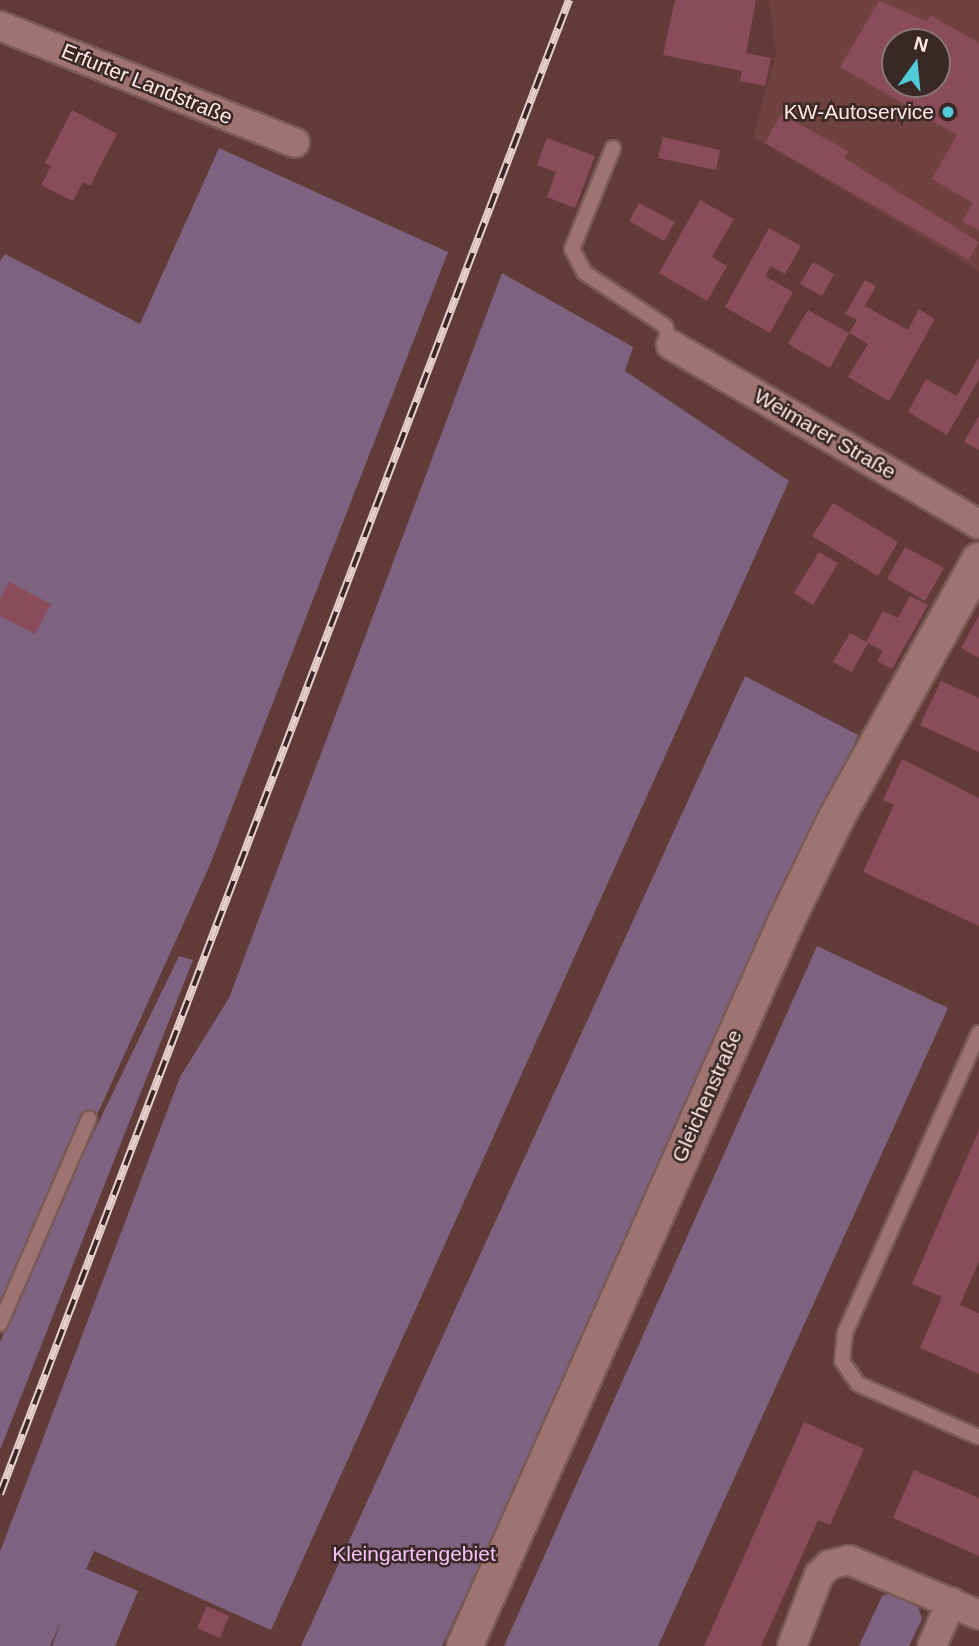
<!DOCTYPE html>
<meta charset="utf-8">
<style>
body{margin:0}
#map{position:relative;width:979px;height:1646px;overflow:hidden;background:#623b39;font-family:Helvetica,sans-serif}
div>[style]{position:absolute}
.built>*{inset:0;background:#70423e}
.green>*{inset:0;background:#7e6380}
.building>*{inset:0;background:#8a4b5b}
.roads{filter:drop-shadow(2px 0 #795a58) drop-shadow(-2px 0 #795a58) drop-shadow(0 2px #795a58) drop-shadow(0 -2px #795a58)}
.service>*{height:14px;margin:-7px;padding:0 7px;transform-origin:7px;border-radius:7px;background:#9f7470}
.minor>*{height:28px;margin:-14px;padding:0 14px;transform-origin:14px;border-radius:14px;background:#9f7470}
.tertiary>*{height:35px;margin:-17.5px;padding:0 17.5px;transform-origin:17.5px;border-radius:17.5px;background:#9f7470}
.rail>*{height:8px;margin-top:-4px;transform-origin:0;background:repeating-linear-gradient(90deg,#3a2827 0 16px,#e6d0ce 0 32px);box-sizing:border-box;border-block:2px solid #e6d0ce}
.dots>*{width:19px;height:19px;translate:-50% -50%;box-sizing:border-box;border:4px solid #3a2827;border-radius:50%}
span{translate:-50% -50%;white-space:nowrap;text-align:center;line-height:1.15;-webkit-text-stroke:5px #3a2827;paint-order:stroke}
.street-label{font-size:21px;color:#feeae8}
.poi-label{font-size:21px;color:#feeae8}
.right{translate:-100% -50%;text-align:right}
.park-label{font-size:21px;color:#f6c2f9}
.north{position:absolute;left:881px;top:28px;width:70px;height:70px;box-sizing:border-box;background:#3a2827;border:2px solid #887674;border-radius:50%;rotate:15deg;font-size:19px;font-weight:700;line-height:28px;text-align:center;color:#feeae8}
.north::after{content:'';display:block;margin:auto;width:24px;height:32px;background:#52cbd8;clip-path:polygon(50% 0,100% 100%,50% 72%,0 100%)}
</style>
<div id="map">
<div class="built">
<i style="clip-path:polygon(evenodd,769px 0,979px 0,979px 271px,753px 137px,776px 54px,769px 0,895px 42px,937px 42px,937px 84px,895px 84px,895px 42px)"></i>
</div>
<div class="green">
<i style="clip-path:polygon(219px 148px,448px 252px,209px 867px,0 1330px,0 261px,5px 254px,140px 324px)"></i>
<i style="clip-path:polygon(502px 273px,633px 347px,625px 371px,789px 481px,271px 1630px,94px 1551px,86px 1569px,138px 1591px,115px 1646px,52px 1646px,62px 1619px,50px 1646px,0 1646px,0 1552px,180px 1077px,229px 998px)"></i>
<i style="clip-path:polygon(745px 676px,858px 735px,442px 1646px,301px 1646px)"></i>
<i style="clip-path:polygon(817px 946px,948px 1008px,658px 1646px,504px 1646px)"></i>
<i style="clip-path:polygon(179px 956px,193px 960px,0 1450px,0 1342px,51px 1221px)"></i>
<i style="clip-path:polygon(894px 1592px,917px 1603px,922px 1619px,909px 1646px,859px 1646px,882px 1596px)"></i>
</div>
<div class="building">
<i style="clip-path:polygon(675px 0,756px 0,746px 53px,771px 58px,765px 86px,740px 81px,742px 71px,663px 55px)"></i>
<i style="clip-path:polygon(evenodd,879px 1px,927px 21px,930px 15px,979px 43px,979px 230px,962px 221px,973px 203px,932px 179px,957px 135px,840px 67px,879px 1px,895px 42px,937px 42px,937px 84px,895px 84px,895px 42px)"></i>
<i style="clip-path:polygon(72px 110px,117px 134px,90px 186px,83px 182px,73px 201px,41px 185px,51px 166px,45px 163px)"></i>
<i style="clip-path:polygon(781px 114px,848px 151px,844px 158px,979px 242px,969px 260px,765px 143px)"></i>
<i style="clip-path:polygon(663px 137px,720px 150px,716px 170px,658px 158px)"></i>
<i style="clip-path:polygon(547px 138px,595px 156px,575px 208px,547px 197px,556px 172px,537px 165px)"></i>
<i style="clip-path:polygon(700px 200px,734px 219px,712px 257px,727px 266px,707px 301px,659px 273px)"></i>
<i style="clip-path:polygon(639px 203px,675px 222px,664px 241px,629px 221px)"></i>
<i style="clip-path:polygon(769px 228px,801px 246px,785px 274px,771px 266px,765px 276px,793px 292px,770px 333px,725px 307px)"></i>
<i style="clip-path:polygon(813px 262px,834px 274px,822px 296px,800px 284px)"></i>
<i style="clip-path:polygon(865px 280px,876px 286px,865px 306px,908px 330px,919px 309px,935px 319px,889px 401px,848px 377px,868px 344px,849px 333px,857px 320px,845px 314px)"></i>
<i style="clip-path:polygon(808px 310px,849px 333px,830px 368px,788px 344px)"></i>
<i style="clip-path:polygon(979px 357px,979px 379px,947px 435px,908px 412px,926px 379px,957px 396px)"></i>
<i style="clip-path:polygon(979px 416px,979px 450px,964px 442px)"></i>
<i style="clip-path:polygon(833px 503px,898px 542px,878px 576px,812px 536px)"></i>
<i style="clip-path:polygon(905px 547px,944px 568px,925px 601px,887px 579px)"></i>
<i style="clip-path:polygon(819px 552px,838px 563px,813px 605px,794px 593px)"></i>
<i style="clip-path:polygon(9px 582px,51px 604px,35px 634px,0 616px,0 599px)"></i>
<i style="clip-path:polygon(910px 596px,928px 605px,892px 669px,877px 661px,883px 651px,866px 642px,883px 611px,898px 618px)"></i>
<i style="clip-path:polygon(979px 615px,979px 658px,961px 648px)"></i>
<i style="clip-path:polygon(850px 633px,868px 643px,852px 672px,833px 662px)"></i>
<i style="clip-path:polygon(941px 681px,979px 698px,979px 752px,920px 725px)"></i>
<i style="clip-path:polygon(902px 759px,979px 798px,979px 926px,863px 872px,894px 805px,883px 800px)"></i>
<i style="clip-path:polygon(979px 1130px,979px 1261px,960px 1305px,979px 1313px,979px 1374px,920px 1348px,942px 1297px,912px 1284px)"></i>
<i style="clip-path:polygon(804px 1422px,864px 1449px,830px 1525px,818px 1520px,761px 1646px,704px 1646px)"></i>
<i style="clip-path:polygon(914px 1470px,979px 1498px,979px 1556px,893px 1518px)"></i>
<i style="clip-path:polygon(207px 1606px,229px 1616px,220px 1638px,197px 1628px)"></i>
</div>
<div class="roads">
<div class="service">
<i style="left:613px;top:148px;width:109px;rotate:112.1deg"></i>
<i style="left:572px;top:249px;width:27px;rotate:62deg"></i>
<i style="left:585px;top:273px;width:96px;rotate:33.5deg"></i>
<i style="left:665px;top:326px;width:20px;rotate:72deg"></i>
<i style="left:979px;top:1033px;width:329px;rotate:114.1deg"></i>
<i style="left:845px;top:1333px;width:28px;rotate:96deg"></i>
<i style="left:842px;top:1361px;width:28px;rotate:55deg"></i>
<i style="left:858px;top:1384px;width:132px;rotate:23.7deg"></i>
<i style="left:0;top:1324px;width:224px;rotate:-66.6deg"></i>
</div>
<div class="minor">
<i style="left:0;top:26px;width:317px;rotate:21.6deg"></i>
<i style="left:671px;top:345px;width:356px;rotate:30.2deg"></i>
<i style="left:792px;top:1646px;width:76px;rotate:-69.2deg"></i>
<i style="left:819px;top:1575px;width:14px;rotate:-45deg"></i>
<i style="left:829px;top:1565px;width:21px;rotate:-14deg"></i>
<i style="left:849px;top:1560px;width:141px;rotate:22.9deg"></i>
<i style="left:932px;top:1646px;width:48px;rotate:-66.6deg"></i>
</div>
<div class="tertiary">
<i style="left:464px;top:1646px;width:794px;rotate:-66.08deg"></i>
<i style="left:786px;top:920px;width:114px;rotate:-64.1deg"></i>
<i style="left:836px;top:817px;width:294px;rotate:-60.9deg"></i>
</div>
</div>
<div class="rail">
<i style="left:0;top:1494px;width:1599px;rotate:-69.15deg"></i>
</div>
<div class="dots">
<i style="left:948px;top:112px;background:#52cbd8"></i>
</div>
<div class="street-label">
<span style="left:147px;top:84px;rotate:22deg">Erfurter Landstraße</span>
<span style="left:825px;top:434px;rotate:30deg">Weimarer Straße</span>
<span style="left:707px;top:1096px;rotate:-66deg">Gleichenstraße</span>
</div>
<div class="poi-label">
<span class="right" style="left:934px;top:112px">KW-Autoservice</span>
</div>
<div class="park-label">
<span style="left:414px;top:1554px">Kleingartengebiet</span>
</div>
<div class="north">N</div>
</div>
